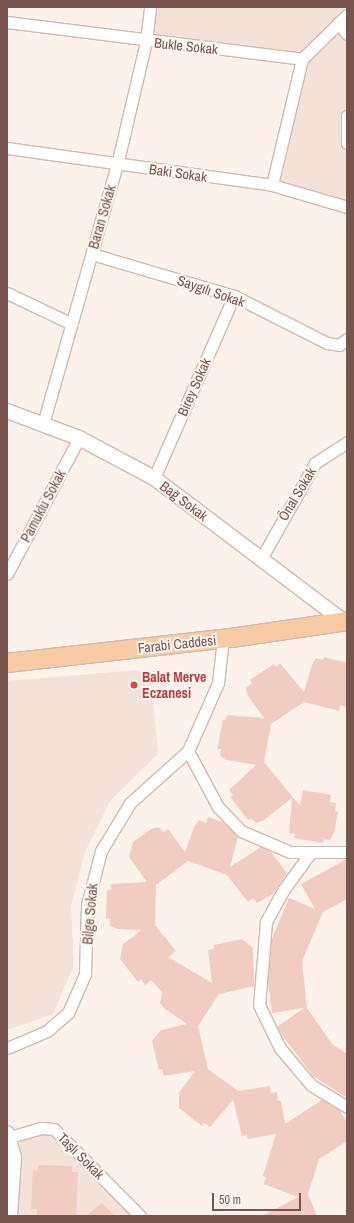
<!DOCTYPE html>
<meta charset="utf-8">
<style>
body{margin:0}
#map{position:relative;width:354px;height:1223px;overflow:hidden;background:#fcf2e9;font-family:"Archivo Narrow",sans-serif}
div>[style]{position:absolute}
.residential>*{inset:0;background:#f4e2d8}
.building>*{inset:0;background:#f1ccc1}
.roads{filter:drop-shadow(1px 0 #d1bab1) drop-shadow(-1px 0 #d1bab1) drop-shadow(0 1px #d1bab1) drop-shadow(0 -1px #d1bab1)}
.minor>*{height:11px;margin:-5.5px;padding:0 5.5px;transform-origin:5.5px;border-radius:5.5px;background:#fff}
.tertiary>*{height:14px;margin:-7px;padding:0 7px;transform-origin:7px;border-radius:7px;background:#fff}
.primary>*{height:18px;margin:-9px;padding:0 9px;transform-origin:9px;border-radius:9px;background:#f9cba4}
.dots>*{width:11px;height:11px;translate:-50% -50%;box-sizing:border-box;border:2px solid #fff6f0;border-radius:50%}
span{translate:-50% -50%;white-space:nowrap;text-align:center;line-height:1.15;-webkit-text-stroke:4px #fff6f0;paint-order:stroke}
.street-label{font-size:14px;color:#77554d}
.health-label{font-size:14px;color:#be3a42;font-weight:700}
.left{translate:0 -50%;text-align:left}
.frame{position:absolute;inset:0;border:8px solid #77554d;pointer-events:none}
.scale{position:absolute;left:212px;top:1193px;width:89px;height:18px;box-sizing:border-box;border:2px solid #77554d;border-top:0;padding-left:5px;font-size:12px;line-height:14px;white-space:nowrap;color:#77554d;-webkit-text-stroke:3px #fff6f0;paint-order:stroke}
</style>
<div id="map">
<div class="residential">
<i style="clip-path:polygon(150px 7px,347px 7px,347px 207px,272px 185px,302px 59px,146px 41px)"></i>
<i style="clip-path:polygon(138px 670px,151px 677px,158px 754px,110px 801px,85px 852px,71px 906px,74px 965px,53px 1014px,7px 1030px,7px 681px)"></i>
<i style="clip-path:polygon(48px 1128px,140px 1216px,11px 1216px,21px 1133px)"></i>
</div>
<div class="building">
<i style="clip-path:polygon(324px 657px,347px 663px,347px 707px,340px 705px,339px 711px,304px 702px,271px 724px,264px 762px,300px 806px,303px 790px,331px 795px,330px 802px,336px 803px,335px 811px,338px 812px,334px 833px,330px 840px,323px 839px,323px 843px,294px 838px,295px 834px,289px 833px,292px 798px,264px 820px,256px 823px,251px 818px,248px 820px,230px 797px,233px 795px,229px 790px,256px 765px,227px 760px,220px 756px,221px 749px,217px 749px,223px 720px,226px 720px,227px 715px,264px 718px,248px 696px,246px 687px,252px 684px,250px 680px,274px 664px,276px 667px,280px 663px,304px 692px,312px 665px,316px 658px,323px 660px)"></i>
<i style="clip-path:polygon(208px 817px,223px 822px,238px 837px,230px 867px,261px 847px,270px 851px,287px 873px,273px 894px,257px 903px,253px 898px,248px 902px,227px 875px,188px 861px,156px 885px,155px 925px,176px 951px,168px 957px,212px 983px,208px 950px,214px 949px,214px 945px,242px 939px,253px 948px,254px 986px,219px 994px,198px 1026px,208px 1069px,238px 1091px,270px 1086px,271px 1093px,277px 1092px,278px 1101px,281px 1101px,285px 1124px,322px 1100px,340px 1111px,347px 1122px,347px 1141px,319px 1159px,308px 1194px,317px 1216px,262px 1216px,298px 1197px,264px 1184px,266px 1177px,263px 1176px,276px 1134px,248px 1139px,247px 1135px,242px 1136px,233px 1100px,210px 1127px,204px 1123px,202px 1126px,179px 1108px,179px 1093px,195px 1071px,164px 1076px,162px 1069px,159px 1070px,152px 1041px,161px 1030px,187px 1024px,165px 1009px,160px 1003px,162px 992px,151px 980px,145px 985px,141px 979px,138px 982px,120px 959px,123px 944px,142px 930px,118px 929px,110px 926px,110px 919px,106px 919px,107px 890px,111px 890px,111px 884px,147px 882px,129px 857px,133px 842px,151px 829px,159px 827px,163px 832px,168px 829px,185px 852px,194px 827px,199px 820px,206px 823px)"></i>
<i style="clip-path:polygon(347px 859px,347px 899px,323px 912px,302px 961px,307px 1008px,333px 1045px,347px 1054px,347px 1098px,313px 1076px,282px 1035px,277px 1027px,304px 1008px,272px 1013px,268px 982px,271px 941px,289px 898px,315px 909px,301px 884px)"></i>
<i style="clip-path:polygon(38px 1165px,72px 1166px,72px 1172px,78px 1172px,76px 1216px,37px 1215px,37px 1209px,31px 1209px,33px 1170px,38px 1171px)"></i>
<i style="clip-path:polygon(102px 1203px,115px 1216px,86px 1216px)"></i>
</div>
<div class="roads">
<div class="minor">
<i style="left:7px;top:22px;width:297px;rotate:7.1deg"></i>
<i style="left:302px;top:59px;width:63px;rotate:-44.4deg"></i>
<i style="left:338px;top:23px;width:14px;rotate:51deg"></i>
<i style="left:347px;top:116px;width:27px;rotate:90deg"></i>
<i style="left:7px;top:148px;width:268px;rotate:7.9deg"></i>
<i style="left:272px;top:185px;width:78px;rotate:16.3deg"></i>
<i style="left:272px;top:185px;width:130px;rotate:-76.6deg"></i>
<i style="left:92px;top:254px;width:148px;rotate:16.5deg"></i>
<i style="left:234px;top:296px;width:104px;rotate:26.8deg"></i>
<i style="left:327px;top:343px;width:12px;rotate:9deg"></i>
<i style="left:339px;top:345px;width:10px;rotate:-37deg"></i>
<i style="left:7px;top:293px;width:72px;rotate:25.5deg"></i>
<i style="left:43px;top:424px;width:269px;rotate:-74.1deg"></i>
<i style="left:117px;top:165px;width:127px;rotate:-76.8deg"></i>
<i style="left:146px;top:41px;width:34px;rotate:-83deg"></i>
<i style="left:154px;top:478px;width:199px;rotate:-66.3deg"></i>
<i style="left:261px;top:559px;width:110px;rotate:-60.6deg"></i>
<i style="left:315px;top:463px;width:38px;rotate:-33deg"></i>
<i style="left:7px;top:574px;width:154px;rotate:-62.1deg"></i>
<i style="left:188px;top:751px;width:64px;rotate:61.8deg"></i>
<i style="left:218px;top:807px;width:33px;rotate:46deg"></i>
<i style="left:241px;top:831px;width:53px;rotate:23.2deg"></i>
<i style="left:290px;top:852px;width:57px"></i>
<i style="left:311px;top:852px;width:46px;rotate:126.1deg"></i>
<i style="left:284px;top:889px;width:38px;rotate:119deg"></i>
<i style="left:266px;top:922px;width:83px;rotate:94.8deg"></i>
<i style="left:259px;top:1005px;width:48px;rotate:64deg"></i>
<i style="left:280px;top:1048px;width:48px;rotate:50deg"></i>
<i style="left:311px;top:1085px;width:42px;rotate:31.4deg"></i>
<i style="left:7px;top:1048px;width:43px;rotate:-23deg"></i>
<i style="left:47px;top:1031px;width:28px;rotate:-41deg"></i>
<i style="left:68px;top:1013px;width:43px;rotate:-66.4deg"></i>
<i style="left:85px;top:974px;width:69px;rotate:-88.3deg"></i>
<i style="left:87px;top:905px;width:56px;rotate:-75.5deg"></i>
<i style="left:101px;top:851px;width:56px;rotate:-58.9deg"></i>
<i style="left:130px;top:803px;width:78px;rotate:-41.9deg"></i>
<i style="left:188px;top:751px;width:74px;rotate:-66.2deg"></i>
<i style="left:218px;top:683px;width:44px;rotate:-83.5deg"></i>
<i style="left:10px;top:1137px;width:33px;rotate:-16deg"></i>
<i style="left:42px;top:1128px;width:12px;rotate:5deg"></i>
<i style="left:54px;top:1129px;width:122px;rotate:45.3deg"></i>
</div>
<div class="tertiary">
<i style="left:7px;top:411px;width:77px;rotate:20.6deg"></i>
<i style="left:79px;top:438px;width:85px;rotate:28.1deg"></i>
<i style="left:154px;top:478px;width:237px;rotate:37.1deg"></i>
<i style="left:7px;top:1133px;width:25px;rotate:74deg"></i>
<i style="left:14px;top:1157px;width:59px;rotate:93.9deg"></i>
</div>
<div class="primary">
<i style="left:7px;top:663px;width:225px;rotate:-6.4deg"></i>
<i style="left:231px;top:638px;width:117px;rotate:-8.3deg"></i>
</div>
</div>
<div class="dots">
<i style="left:134px;top:685px;background:#e0444e"></i>
</div>
<div class="street-label">
<span style="left:186px;top:46px;rotate:6deg">Bukle Sokak</span>
<span style="left:178px;top:173px;rotate:8deg">Baki Sokak</span>
<span style="left:102px;top:217px;rotate:-74deg">Baran Sokak</span>
<span style="left:211px;top:291px;rotate:19deg">Saygılı Sokak</span>
<span style="left:194px;top:387px;rotate:-66deg">Birey Sokak</span>
<span style="left:297px;top:494px;rotate:-59deg">Önal Sokak</span>
<span style="left:184px;top:501px;rotate:37deg">Bağ Sokak</span>
<span style="left:43px;top:506px;rotate:-62deg">Pamuklu Sokak</span>
<span style="left:177px;top:644px;rotate:-6deg">Farabi Caddesi</span>
<span style="left:90px;top:914px;rotate:-85deg">Bilge Sokak</span>
<span style="left:81px;top:1156px;rotate:45deg">Taşlı Sokak</span>
</div>
<div class="health-label">
<span class="left" style="left:142px;top:685px">Balat Merve<br>Eczanesi</span>
</div>
<div class="frame"></div>
<div class="scale">50 m</div>
</div>
